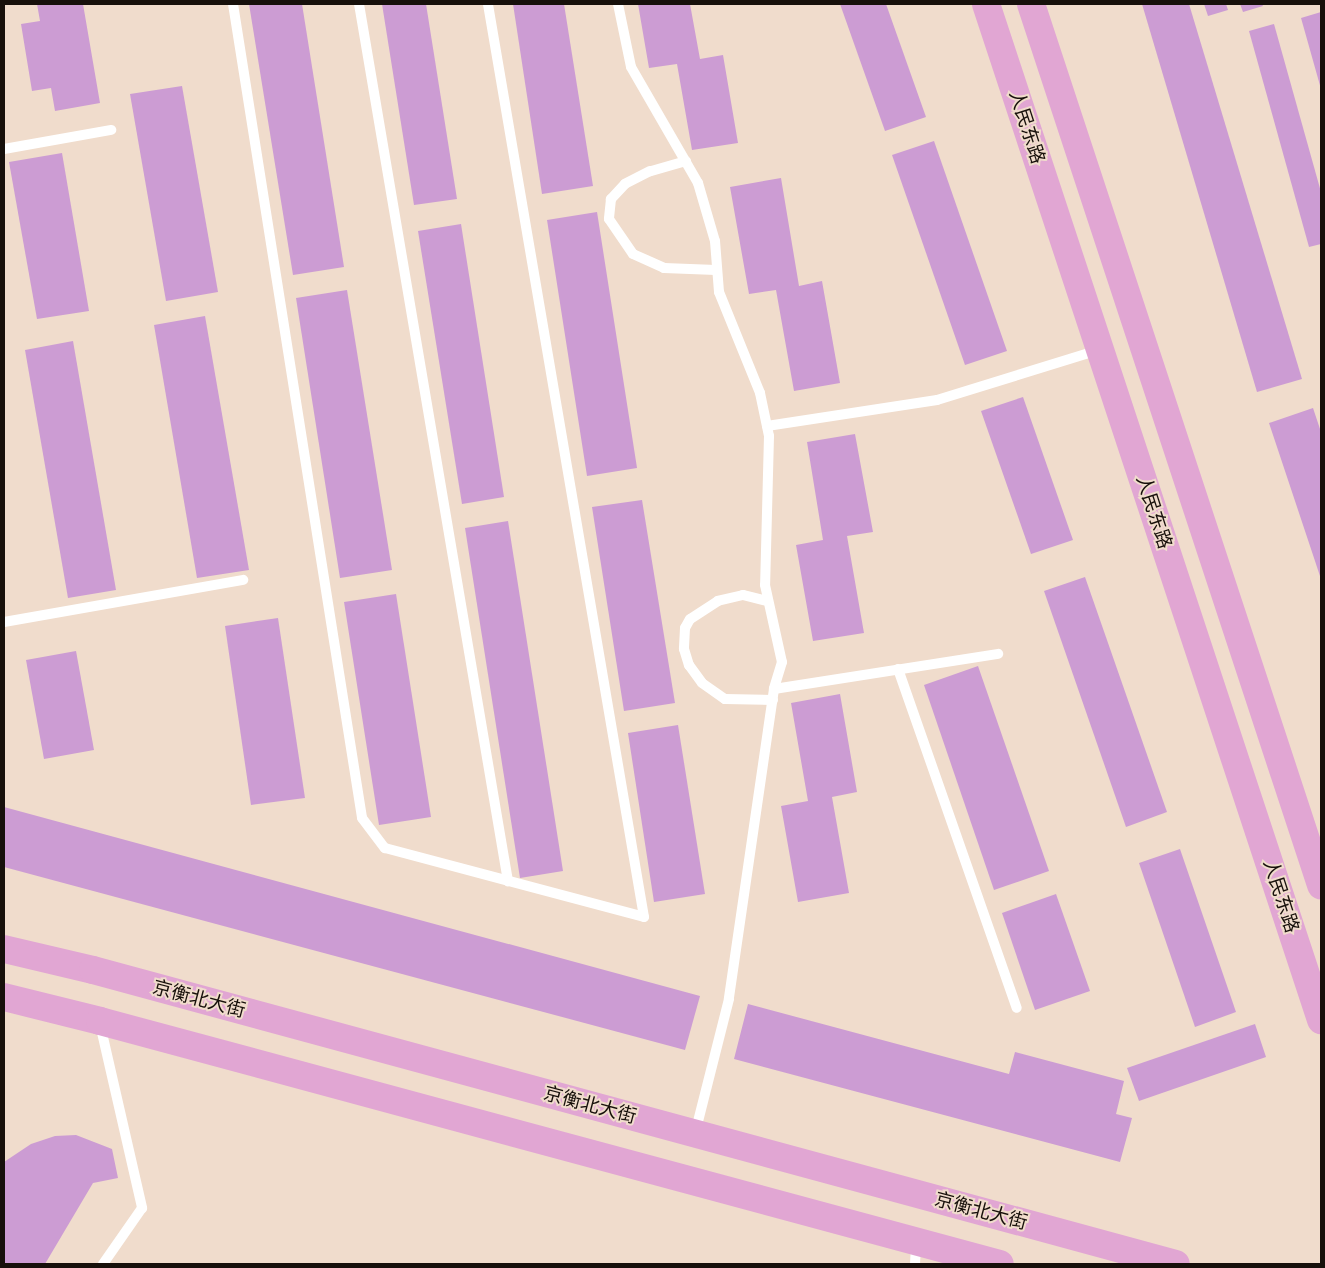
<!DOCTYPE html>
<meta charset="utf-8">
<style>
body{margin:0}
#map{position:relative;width:1325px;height:1268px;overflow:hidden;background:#f0dccc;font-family:Mulish,"Noto Sans SC",sans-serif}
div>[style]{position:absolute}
.building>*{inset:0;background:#cc9cd3}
.service>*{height:10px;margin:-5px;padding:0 5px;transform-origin:5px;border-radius:5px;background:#fff}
.primary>*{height:28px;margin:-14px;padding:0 14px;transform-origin:14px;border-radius:14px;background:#e1a6d3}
span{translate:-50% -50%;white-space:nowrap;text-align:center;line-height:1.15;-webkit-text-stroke:4px #f0dccc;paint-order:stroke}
.street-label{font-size:19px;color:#17100b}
.frame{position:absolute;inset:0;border:5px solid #17100b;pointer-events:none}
</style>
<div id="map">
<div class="building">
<i style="clip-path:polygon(37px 4px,83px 4px,100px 103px,55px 111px,51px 88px,32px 91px,21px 24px,40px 21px)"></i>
<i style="clip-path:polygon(249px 4px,302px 4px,344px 267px,293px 275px)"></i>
<i style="clip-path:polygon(382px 4px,426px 4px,457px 199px,414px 205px)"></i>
<i style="clip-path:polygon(513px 4px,564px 4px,593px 186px,542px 194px)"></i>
<i style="clip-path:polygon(638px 4px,690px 4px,700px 59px,723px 55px,738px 143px,692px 150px,677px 64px,649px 68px)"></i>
<i style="clip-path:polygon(840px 4px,886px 4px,926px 117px,885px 131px)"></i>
<i style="clip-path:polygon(1142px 4px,1189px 4px,1302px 379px,1257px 392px)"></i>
<i style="clip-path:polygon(1204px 4px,1226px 4px,1228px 10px,1208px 16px)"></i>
<i style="clip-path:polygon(1240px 4px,1262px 4px,1263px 6px,1243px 12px)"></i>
<i style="clip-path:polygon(1321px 12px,1321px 89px,1301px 18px)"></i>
<i style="clip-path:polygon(1274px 24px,1321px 192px,1321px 244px,1309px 247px,1249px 31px)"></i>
<i style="clip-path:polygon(182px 86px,218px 292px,166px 301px,130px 94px)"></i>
<i style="clip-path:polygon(934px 141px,1007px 351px,965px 365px,892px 155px)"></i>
<i style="clip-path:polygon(62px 153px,89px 311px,37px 319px,9px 162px)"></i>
<i style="clip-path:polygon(781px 178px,799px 286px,822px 281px,840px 383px,794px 391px,776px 290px,749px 294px,730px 187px)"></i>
<i style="clip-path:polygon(597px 212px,637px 468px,587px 476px,547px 220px)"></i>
<i style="clip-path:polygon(461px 224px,504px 497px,462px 504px,418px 231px)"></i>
<i style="clip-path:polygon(347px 290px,392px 570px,340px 578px,296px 298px)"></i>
<i style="clip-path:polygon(205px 316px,249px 570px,197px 578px,154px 325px)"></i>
<i style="clip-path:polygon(73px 341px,116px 590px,68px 598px,25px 350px)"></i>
<i style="clip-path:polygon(1023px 397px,1073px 540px,1031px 554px,981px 411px)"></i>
<i style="clip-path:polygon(1313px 408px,1321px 432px,1321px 579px,1269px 423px)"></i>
<i style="clip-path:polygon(855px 434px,873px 532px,847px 536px,864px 633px,813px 641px,796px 545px,823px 540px,807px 442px)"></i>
<i style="clip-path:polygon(642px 500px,675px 703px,624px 711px,592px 507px)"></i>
<i style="clip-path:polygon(508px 521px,563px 871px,520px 878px,465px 528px)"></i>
<i style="clip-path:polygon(1085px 577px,1167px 812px,1126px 827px,1044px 591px)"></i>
<i style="clip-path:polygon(396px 594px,431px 817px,379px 825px,344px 602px)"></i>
<i style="clip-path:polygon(278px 618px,305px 798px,251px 805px,225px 626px)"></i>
<i style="clip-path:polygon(76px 651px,94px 750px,44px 759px,26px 660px)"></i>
<i style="clip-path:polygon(978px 666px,1049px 871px,994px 890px,924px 685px)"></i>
<i style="clip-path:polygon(840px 694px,857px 792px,832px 797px,849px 893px,798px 902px,781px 806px,808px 801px,791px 703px)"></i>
<i style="clip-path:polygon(678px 725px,705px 894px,654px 902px,628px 733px)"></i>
<i style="clip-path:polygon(4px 807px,700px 996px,685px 1050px,4px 867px)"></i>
<i style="clip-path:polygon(1180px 849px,1236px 1012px,1195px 1027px,1139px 863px)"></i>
<i style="clip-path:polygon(1056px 894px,1090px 991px,1035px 1010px,1002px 913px)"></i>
<i style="clip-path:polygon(748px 1004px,1009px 1074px,1015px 1052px,1124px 1081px,1116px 1114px,1132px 1118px,1120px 1162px,734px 1059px)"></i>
<i style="clip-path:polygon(1255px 1024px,1266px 1057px,1139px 1101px,1127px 1068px)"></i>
<i style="clip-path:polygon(76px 1135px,112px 1149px,118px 1178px,93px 1183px,45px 1264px,4px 1264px,4px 1162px,31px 1144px,55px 1136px)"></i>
</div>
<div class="service">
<i style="left:233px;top:4px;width:824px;rotate:80.99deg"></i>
<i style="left:362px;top:818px;width:38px;rotate:53deg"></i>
<i style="left:385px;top:848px;width:268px;rotate:14.9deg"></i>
<i style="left:644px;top:917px;width:926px;rotate:-99.7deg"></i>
<i style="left:359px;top:4px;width:890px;rotate:80.36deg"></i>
<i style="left:618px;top:4px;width:64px;rotate:78.3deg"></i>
<i style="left:631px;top:67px;width:134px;rotate:60deg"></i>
<i style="left:698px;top:183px;width:60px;rotate:73.7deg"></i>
<i style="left:715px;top:241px;width:51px;rotate:85.5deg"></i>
<i style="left:719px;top:292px;width:109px;rotate:67.9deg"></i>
<i style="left:760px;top:393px;width:44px;rotate:78.2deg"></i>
<i style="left:769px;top:436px;width:149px;rotate:91.5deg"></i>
<i style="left:765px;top:585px;width:79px;rotate:77.6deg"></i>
<i style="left:782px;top:662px;width:28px;rotate:107deg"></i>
<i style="left:774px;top:689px;width:313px;rotate:98.3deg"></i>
<i style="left:729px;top:999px;width:138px;rotate:104.2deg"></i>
<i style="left:4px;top:149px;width:109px;rotate:-10.1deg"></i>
<i style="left:686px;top:161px;width:37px;rotate:164deg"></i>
<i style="left:650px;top:171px;width:28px;rotate:153deg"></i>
<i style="left:625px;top:184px;width:21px;rotate:133deg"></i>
<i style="left:611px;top:199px;width:20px;rotate:96deg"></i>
<i style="left:609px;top:219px;width:42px;rotate:55.6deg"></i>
<i style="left:633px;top:254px;width:34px;rotate:24deg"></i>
<i style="left:664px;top:268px;width:52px;rotate:2.2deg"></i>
<i style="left:767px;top:426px;width:172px;rotate:-8.7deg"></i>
<i style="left:937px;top:400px;width:170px;rotate:-17.2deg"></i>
<i style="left:767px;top:601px;width:25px;rotate:-166deg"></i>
<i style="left:743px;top:595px;width:26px;rotate:167deg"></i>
<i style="left:718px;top:601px;width:33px;rotate:147deg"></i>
<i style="left:690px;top:619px;width:10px;rotate:119deg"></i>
<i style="left:685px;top:628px;width:21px;rotate:93deg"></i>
<i style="left:684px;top:649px;width:17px;rotate:73deg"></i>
<i style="left:689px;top:665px;width:22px;rotate:54deg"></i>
<i style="left:702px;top:683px;width:28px;rotate:35deg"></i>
<i style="left:725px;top:699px;width:48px;rotate:1.2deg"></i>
<i style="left:4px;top:622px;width:243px;rotate:-10deg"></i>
<i style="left:898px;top:669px;width:359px;rotate:70.7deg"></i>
<i style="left:774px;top:689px;width:227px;rotate:-8.9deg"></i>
<i style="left:100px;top:1024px;width:189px;rotate:77.1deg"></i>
<i style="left:142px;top:1208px;width:68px;rotate:124.9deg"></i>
<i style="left:915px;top:1264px;width:22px;rotate:-87deg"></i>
</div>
<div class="primary">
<i style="left:986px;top:4px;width:1070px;rotate:71.75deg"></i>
<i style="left:1031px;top:4px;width:928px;rotate:71.78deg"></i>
<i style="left:4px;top:949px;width:91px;rotate:13.3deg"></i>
<i style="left:93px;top:970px;width:1122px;rotate:15.19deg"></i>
<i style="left:4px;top:997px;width:99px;rotate:14deg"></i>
<i style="left:100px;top:1021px;width:932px;rotate:15.11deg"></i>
</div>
<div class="street-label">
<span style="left:1027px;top:127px;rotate:72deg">人民东路</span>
<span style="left:1154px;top:512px;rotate:72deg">人民东路</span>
<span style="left:1281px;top:896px;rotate:72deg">人民东路</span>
<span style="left:199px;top:999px;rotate:15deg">京衡北大街</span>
<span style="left:590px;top:1105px;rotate:15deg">京衡北大街</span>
<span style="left:981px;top:1211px;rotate:15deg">京衡北大街</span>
</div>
<div class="frame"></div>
</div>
